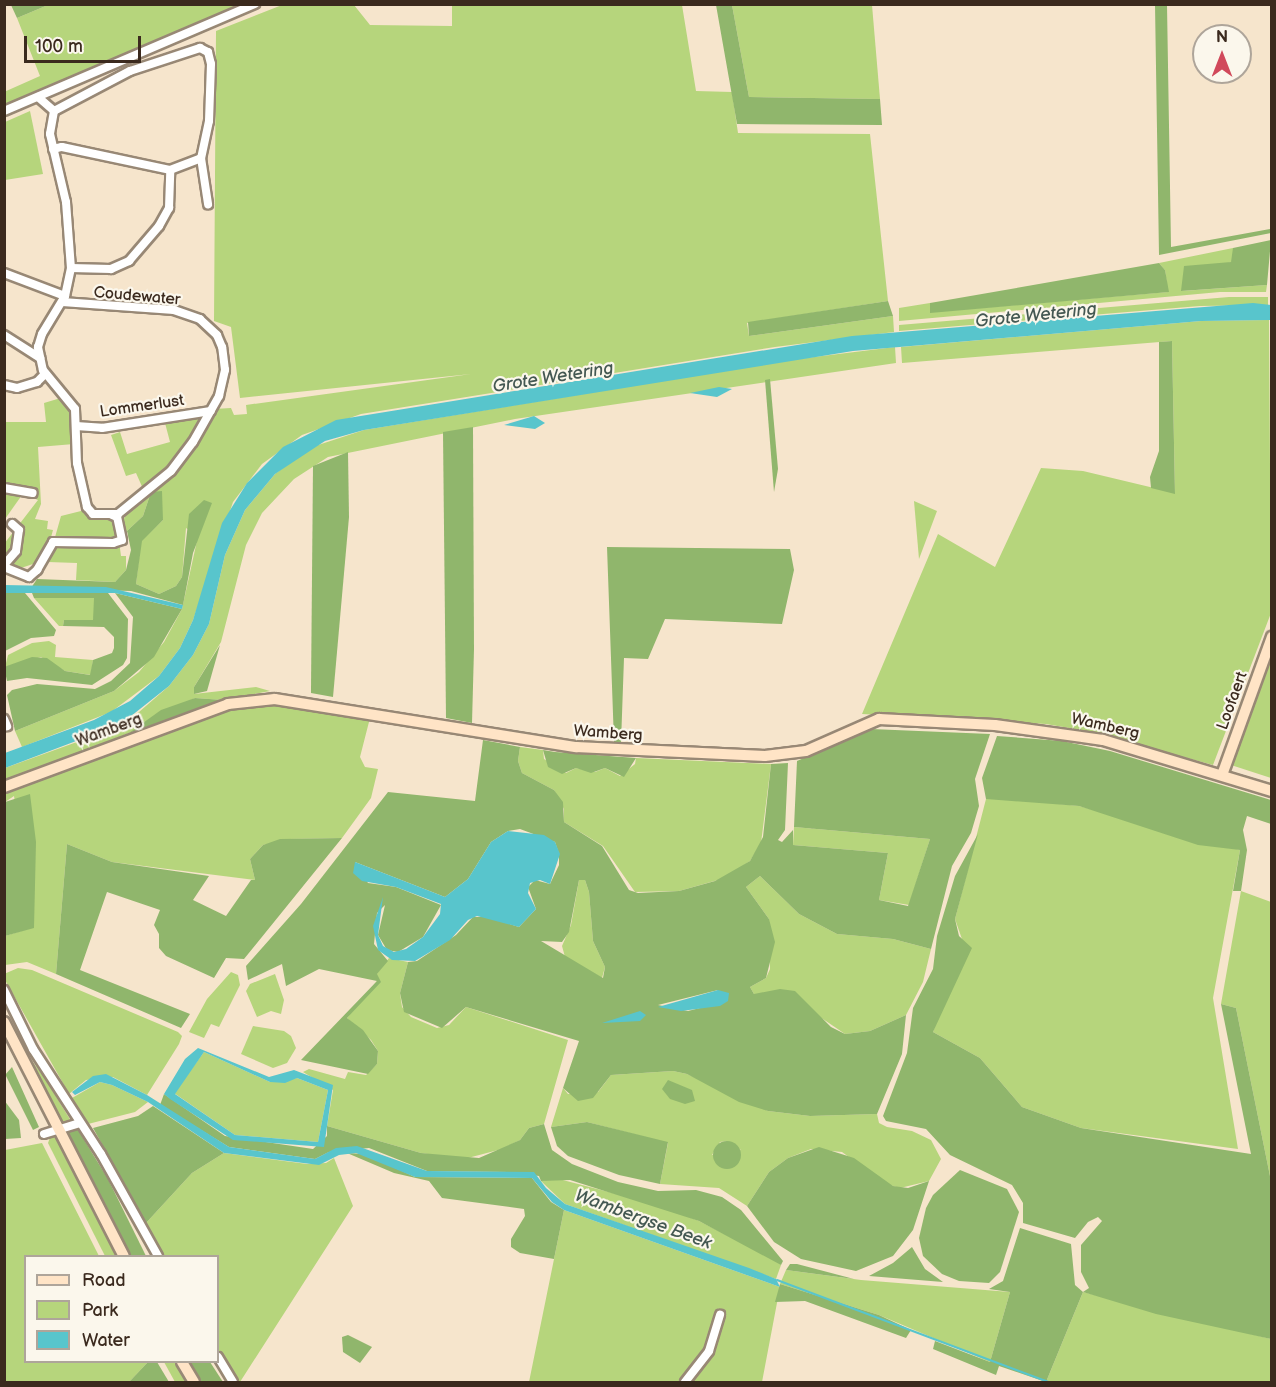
<!DOCTYPE html>
<style>
body{margin:0}
#map{position:relative;width:1276px;height:1387px;overflow:hidden;background:#f6e5cc;font-family:"Balsamiq Sans",sans-serif}
div>[style]{position:absolute}
.green>*{inset:0;background:#b6d57c}
.forest>*{inset:0;background:#90b66c}
.round{border-radius:50%}
.water>*{inset:0;background:#58c5cc}
.stream>*{height:2px;margin:-1px;padding:0 1px;transform-origin:1px;border-radius:1px;background:#58c5cc}
.roads{filter:drop-shadow(2px 0 #988875) drop-shadow(-2px 0 #988875) drop-shadow(0 2px #988875) drop-shadow(0 -2px #988875)}
.street>*{height:8px;margin:-4px;padding:0 4px;transform-origin:4px;border-radius:4px;background:#fff}
.secondary>*{height:10px;margin:-5px;padding:0 5px;transform-origin:5px;border-radius:5px;background:#ffe4c6}
span{translate:-50% -50%;white-space:nowrap;text-align:center;line-height:1.15;-webkit-text-stroke:4.5px #fbf7ec;paint-order:stroke}
.street-label{font-size:16px;color:#3b2a1e}
.water-label{font-size:18px;color:#445852;font-style:italic}
.frame{position:absolute;inset:0;border:6px solid #3b2a1e;pointer-events:none}
.legend{position:absolute;left:24px;top:1255px;width:195px;height:108px;box-sizing:border-box;background:#fbf7ec;border:2px solid #aea59a;margin:0;padding:8px 10px;list-style:none;font-size:18px;color:#3b2a1e}
.legend li{display:flex;align-items:center;gap:12px;height:30px}
.legend b{width:30px;border:2px solid #aea59a}
.north{position:absolute;left:1192px;top:24px;width:60px;height:60px;box-sizing:border-box;background:#fbf7ec;border:2px solid #aea59a;border-radius:50%;rotate:0deg;font-size:16px;font-weight:700;line-height:24px;text-align:center;color:#3b2a1e}
.north::after{content:'';display:block;margin:auto;width:21px;height:27px;background:#d1495b;clip-path:polygon(50% 0,100% 100%,50% 72%,0 100%)}
.scale{position:absolute;left:24px;top:36px;width:117px;height:27px;box-sizing:border-box;border:3px solid #3b2a1e;border-top:0;padding-left:8px;font-size:18px;line-height:21px;white-space:nowrap;color:#3b2a1e;-webkit-text-stroke:4px #fbf7ec;paint-order:stroke}
</style>
<div id="map">
<div class="green">
<i style="clip-path:polygon(48px 5px,249px 5px,5px 108px,4px 92px,40px 76px,17px 18px)"></i>
<i style="clip-path:polygon(282px 5px,354px 5px,370px 25px,452px 26px,452px 5px,682px 5px,696px 91px,732px 92px,738px 133px,870px 134px,888px 301px,747px 323px,749px 336px,893px 316px,894px 332px,775px 347px,361px 414px,302px 435px,262px 464px,233px 502px,193px 620px,180px 648px,159px 676px,111px 712px,22px 747px,15px 731px,114px 691px,139px 672px,164px 642px,182px 609px,198px 536px,186px 528px,182px 577px,176px 586px,159px 594px,136px 584px,141px 541px,163px 520px,151px 492px,143px 516px,127px 531px,127px 543px,123px 521px,127px 512px,167px 478px,214px 409px,231px 408px,234px 415px,247px 414px,246px 405px,471px 374px,240px 398px,231px 327px,214px 321px,216px 31px)"></i>
<i style="clip-path:polygon(732px 5px,872px 5px,880px 99px,749px 97px)"></i>
<i style="clip-path:polygon(30px 111px,43px 174px,5px 180px,5px 122px)"></i>
<i style="clip-path:polygon(1233px 248px,1233px 261px,1182px 283px,1182px 291px,1267px 285px,1266px 292px,1220px 292px,899px 321px,899px 308px,930px 303px,931px 312px,1168px 292px,1165px 270px,1159px 263px)"></i>
<i style="clip-path:polygon(1229px 297px,1268px 297px,1268px 305px,1200px 306px,899px 331px,899px 325px)"></i>
<i style="clip-path:polygon(1269px 320px,1271px 613px,1213px 765px,1092px 732px,1046px 724px,862px 714px,938px 534px,995px 567px,1041px 468px,1083px 471px,1175px 493px,1172px 341px,902px 363px,901px 347px,1201px 321px)"></i>
<i style="clip-path:polygon(895px 347px,896px 363px,515px 419px,328px 457px,294px 479px,262px 513px,246px 545px,221px 642px,194px 687px,194px 694px,256px 687px,270px 691px,223px 700px,195px 698px,129px 733px,5px 781px,5px 768px,99px 734px,139px 712px,169px 686px,193px 655px,209px 624px,225px 555px,245px 510px,275px 474px,309px 448px,364px 430px,790px 360px)"></i>
<i style="clip-path:polygon(64px 397px,70px 406px,74px 444px,38px 447px,41px 504px,35px 519px,48px 521px,47px 529px,53px 530px,50px 541px,36px 563px,18px 569px,5px 564px,4px 544px,38px 500px,33px 498px,34px 490px,5px 486px,5px 422px,46px 422px,44px 403px)"></i>
<i style="clip-path:polygon(205px 415px,177px 459px,144px 491px,136px 473px,126px 476px,111px 435px,120px 432px,127px 454px,170px 442px,165px 423px)"></i>
<i style="clip-path:polygon(5px 491px,22px 495px,5px 519px)"></i>
<i style="clip-path:polygon(914px 501px,937px 511px,919px 559px)"></i>
<i style="clip-path:polygon(85px 510px,102px 519px,116px 518px,121px 556px,126px 556px,126px 570px,115px 582px,76px 580px,77px 563px,48px 562px,61px 516px)"></i>
<i style="clip-path:polygon(34px 598px,94px 598px,96px 613px,93px 620px,64px 620px,63px 626px,59px 626px)"></i>
<i style="clip-path:polygon(49px 641px,56px 645px,55px 657px,93px 660px,91px 675px,65px 671px,41px 657px,5px 667px,8px 655px,32px 643px)"></i>
<i style="clip-path:polygon(1271px 651px,1271px 778px,1231px 765px)"></i>
<i style="clip-path:polygon(269px 702px,370px 718px,360px 757px,365px 767px,378px 769px,371px 798px,342px 838px,289px 839px,263px 845px,250px 859px,255px 880px,112px 862px,67px 844px,56px 974px,27px 962px,5px 965px,5px 936px,34px 927px,14px 796px,5px 802px,5px 791px,230px 706px)"></i>
<i style="clip-path:polygon(520px 747px,543px 750px,544px 759px,566px 773px,576px 768px,595px 772px,605px 768px,620px 776px,635px 764px,636px 758px,771px 764px,761px 843px,750px 861px,725px 878px,679px 891px,635px 892px,603px 846px,564px 822px,564px 809px,554px 790px,522px 773px,518px 761px)"></i>
<i style="clip-path:polygon(1000px 798px,1079px 806px,1240px 850px,1213px 998px,1238px 1149px,1081px 1128px,1022px 1107px,980px 1058px,933px 1032px,963px 942px,955px 919px,986px 799px)"></i>
<i style="clip-path:polygon(794px 827px,930px 839px,909px 905px,879px 900px,888px 853px,793px 845px)"></i>
<i style="clip-path:polygon(760px 876px,799px 914px,837px 934px,893px 939px,931px 949px,923px 982px,906px 1015px,870px 1031px,845px 1034px,823px 1019px,754px 994px,750px 987px,766px 978px,770px 969px,769px 919px,746px 887px)"></i>
<i style="clip-path:polygon(579px 880px,585px 880px,589px 892px,593px 941px,605px 967px,602px 978px,565px 957px,562px 946px,571px 925px)"></i>
<i style="clip-path:polygon(1241px 891px,1271px 902px,1271px 1181px,1236px 1008px,1221px 1004px)"></i>
<i style="clip-path:polygon(389px 958px,408px 962px,400px 993px,402px 1007px,411px 1017px,437px 1028px,449px 1025px,466px 1007px,568px 1040px,544px 1124px,529px 1128px,520px 1140px,502px 1149px,464px 1159px,421px 1153px,327px 1126px,333px 1090px,303px 1072px,309px 1069px,345px 1079px,348px 1072px,366px 1075px,377px 1064px,378px 1051px,371px 1040px,347px 1018px,377px 981px,376px 975px)"></i>
<i style="clip-path:polygon(18px 968px,32px 970px,178px 1032px,182px 1036px,179px 1044px,147px 1095px,113px 1077px,86px 1080px,69px 1094px,5px 980px,4px 974px)"></i>
<i style="clip-path:polygon(231px 972px,238px 975px,240px 985px,219px 1027px,211px 1024px,204px 1038px,189px 1032px,207px 999px)"></i>
<i style="clip-path:polygon(275px 974px,284px 1000px,281px 1014px,271px 1011px,257px 1017px,246px 991px,250px 984px)"></i>
<i style="clip-path:polygon(253px 1026px,284px 1031px,291px 1036px,296px 1048px,287px 1063px,273px 1068px,241px 1054px)"></i>
<i style="clip-path:polygon(204px 1052px,270px 1082px,297px 1078px,328px 1090px,318px 1142px,235px 1135px,174px 1093px)"></i>
<i style="clip-path:polygon(29px 1057px,44px 1077px,71px 1121px,63px 1125px)"></i>
<i style="clip-path:polygon(evenodd,673px 1071px,687px 1074px,768px 1111px,810px 1116px,877px 1114px,879px 1123px,887px 1127px,912px 1131px,931px 1140px,941px 1159px,929px 1181px,900px 1188px,886px 1184px,842px 1152px,811px 1149px,788px 1158px,769px 1172px,747px 1206px,719px 1188px,660px 1184px,668px 1143px,587px 1122px,551px 1127px,563px 1088px,568px 1094px,598px 1092px,611px 1075px,673px 1071px,726px 1141px,741px 1150px,712px 1155px,720px 1142px,726px 1141px)"></i>
<i style="clip-path:polygon(100px 1082px,112px 1085px,148px 1102px,135px 1112px,88px 1124px,72px 1098px)"></i>
<i style="clip-path:polygon(51px 1135px,55px 1136px,118px 1256px,105px 1256px,48px 1143px)"></i>
<i style="clip-path:polygon(42px 1143px,99px 1256px,26px 1256px,26px 1362px,148px 1362px,129px 1382px,5px 1382px,5px 1150px)"></i>
<i style="clip-path:polygon(224px 1153px,307px 1164px,326px 1163px,334px 1158px,353px 1206px,240px 1382px,236px 1382px,218px 1352px,218px 1256px,161px 1256px,146px 1223px,192px 1173px)"></i>
<i style="clip-path:polygon(555px 1178px,655px 1204px,699px 1221px,775px 1260px,781px 1265px,776px 1279px,565px 1204px,541px 1181px)"></i>
<i style="clip-path:polygon(564px 1210px,780px 1287px,762px 1382px,691px 1382px,713px 1352px,722px 1320px,713px 1341px,683px 1382px,529px 1382px)"></i>
<i style="clip-path:polygon(786px 1270px,861px 1280px,1010px 1292px,990px 1362px,879px 1315px,780px 1284px)"></i>
<i style="clip-path:polygon(1083px 1292px,1271px 1339px,1271px 1382px,1046px 1382px)"></i>
<i style="clip-path:polygon(164px 1362px,176px 1362px,188px 1382px,175px 1382px)"></i>
</div>
<div class="forest">
<i style="clip-path:polygon(11px 5px,48px 5px,17px 18px)"></i>
<i style="clip-path:polygon(716px 5px,732px 5px,749px 97px,880px 99px,882px 125px,737px 124px)"></i>
<i style="clip-path:polygon(1155px 5px,1167px 5px,1171px 247px,1270px 229px,1271px 233px,1159px 255px)"></i>
<i style="clip-path:polygon(1271px 240px,1267px 285px,1181px 291px,1184px 266px,1231px 262px,1233px 248px)"></i>
<i style="clip-path:polygon(1159px 263px,1165px 270px,1169px 292px,930px 313px,930px 303px)"></i>
<i style="clip-path:polygon(888px 301px,893px 316px,749px 336px,748px 322px)"></i>
<i style="clip-path:polygon(1172px 341px,1175px 494px,1151px 488px,1150px 477px,1159px 451px,1159px 342px)"></i>
<i style="clip-path:polygon(770px 379px,778px 469px,774px 492px,765px 380px)"></i>
<i style="clip-path:polygon(473px 427px,474px 649px,472px 723px,446px 718px,443px 432px)"></i>
<i style="clip-path:polygon(348px 452px,349px 517px,333px 697px,311px 693px,311px 689px,313px 466px)"></i>
<i style="clip-path:polygon(162px 491px,163px 520px,142px 541px,136px 584px,159px 594px,176px 586px,182px 577px,189px 514px,204px 500px,212px 503px,193px 553px,183px 605px,131px 591px,31px 588px,37px 579px,115px 582px,126px 570px,131px 550px,127px 531px,143px 516px,151px 492px)"></i>
<i style="clip-path:polygon(607px 547px,790px 549px,794px 570px,782px 624px,665px 619px,648px 659px,624px 658px,621px 743px,614px 742px)"></i>
<i style="clip-path:polygon(5px 593px,25px 593px,56px 630px,54px 636px,31px 638px,5px 651px)"></i>
<i style="clip-path:polygon(32px 593px,108px 593px,128px 619px,127px 658px,123px 665px,92px 685px,27px 678px,7px 681px,4px 667px,32px 657px,47px 658px,65px 671px,90px 675px,93px 660px,112px 653px,114px 648px,114px 637px,104px 627px,63px 626px,64px 620px,93px 620px,94px 598px,34px 598px)"></i>
<i style="clip-path:polygon(115px 593px,182px 609px,154px 657px,114px 691px,15px 731px,7px 695px,12px 690px,37px 684px,95px 689px,111px 681px,130px 663px,133px 617px)"></i>
<i style="clip-path:polygon(220px 645px,207px 691px,194px 694px,194px 687px)"></i>
<i style="clip-path:polygon(195px 698px,223px 700px,129px 733px,161px 710px)"></i>
<i style="clip-path:polygon(evenodd,871px 729px,990px 734px,975px 779px,979px 806px,971px 833px,952px 866px,931px 949px,893px 939px,837px 934px,799px 914px,760px 876px,746px 887px,769px 919px,775px 942px,766px 978px,750px 987px,754px 994px,780px 989px,795px 991px,831px 1027px,845px 1034px,870px 1031px,906px 1015px,902px 1054px,877px 1114px,810px 1116px,768px 1111px,739px 1102px,687px 1074px,673px 1071px,611px 1075px,593px 1098px,578px 1101px,563px 1088px,579px 1041px,466px 1007px,442px 1028px,404px 1012px,400px 993px,408px 962px,417px 961px,456px 935px,473px 917px,488px 917px,519px 927px,536px 909px,528px 887px,535px 880px,550px 884px,559px 865px,559px 854px,555px 842px,520px 829px,508px 831px,491px 842px,468px 879px,445px 897px,355px 862px,368px 883px,396px 887px,441px 905px,423px 937px,398px 952px,387px 950px,378px 935px,385px 905px,377px 913px,374px 944px,388px 961px,377px 974px,381px 982px,347px 1018px,363px 1030px,378px 1051px,377px 1064px,368px 1074px,301px 1060px,377px 981px,319px 969px,286px 986px,282px 964px,248px 980px,246px 966px,301px 904px,388px 792px,475px 801px,483px 740px,520px 747px,518px 761px,522px 773px,554px 790px,563px 802px,564px 822px,602px 846px,629px 890px,638px 893px,679px 891px,715px 881px,750px 861px,763px 837px,771px 764px,788px 763px,785px 830px,778px 840px,782px 842px,793px 830px,793px 845px,888px 853px,879px 900px,908px 906px,930px 839px,794px 827px,797px 761px,871px 729px,579px 880px,585px 880px,589px 892px,593px 941px,605px 967px,603px 978px,541px 941px,562px 942px,569px 932px,579px 880px,871px 729px,718px 990px,700px 1008px,688px 1011px,658px 1005px,718px 990px)"></i>
<i style="clip-path:polygon(997px 736px,1062px 741px,1110px 751px,1271px 800px,1271px 824px,1247px 816px,1243px 830px,1247px 850px,1241px 891px,1233px 891px,1240px 850px,1198px 845px,1079px 806px,986px 799px,982px 778px)"></i>
<i style="clip-path:polygon(543px 750px,555px 752px,636px 758px,624px 777px,605px 768px,591px 773px,576px 768px,562px 774px,548px 767px)"></i>
<i style="clip-path:polygon(30px 794px,36px 842px,34px 928px,5px 936px,5px 802px)"></i>
<i style="clip-path:polygon(978px 834px,955px 919px,959px 936px,972px 948px,933px 1032px,980px 1058px,1022px 1107px,1081px 1128px,1251px 1154px,1221px 1004px,1236px 1008px,1271px 1181px,1271px 1339px,1156px 1314px,1083px 1292px,1046px 1382px,999px 1366px,996px 1375px,933px 1349px,935px 1341px,990px 1362px,1010px 1292px,989px 1289px,1003px 1281px,1020px 1228px,1071px 1244px,1075px 1285px,1083px 1292px,1089px 1288px,1081px 1272px,1081px 1245px,1102px 1221px,1098px 1217px,1088px 1222px,1075px 1238px,1023px 1223px,1023px 1203px,1012px 1185px,950px 1155px,926px 1129px,886px 1121px,883px 1116px,907px 1053px,913px 1008px,933px 969px,937px 936px,955px 876px)"></i>
<i style="clip-path:polygon(342px 838px,244px 959px,226px 958px,214px 978px,166px 956px,159px 948px,159px 934px,154px 925px,160px 910px,107px 892px,80px 970px,190px 1014px,181px 1028px,56px 974px,67px 844px,112px 862px,209px 876px,193px 900px,226px 916px,251px 880px,255px 880px,250px 859px,263px 845px,280px 839px)"></i>
<i style="clip-path:polygon(12px 1067px,39px 1127px,33px 1130px,6px 1076px,5px 1080px,5px 1075px)"></i>
<i style="clip-path:polygon(668px 1080px,692px 1090px,695px 1101px,685px 1104px,670px 1099px,662px 1089px)"></i>
<i style="clip-path:polygon(164px 1094px,225px 1136px,313px 1149px,327px 1136px,327px 1126px,421px 1153px,479px 1158px,520px 1140px,529px 1128px,544px 1124px,552px 1150px,572px 1164px,618px 1182px,658px 1191px,696px 1190px,722px 1197px,741px 1210px,783px 1261px,781px 1265px,699px 1221px,570px 1180px,541px 1181px,539px 1176px,509px 1172px,427px 1171px,369px 1148px,329px 1152px,315px 1159px,229px 1147px,160px 1105px)"></i>
<i style="clip-path:polygon(4px 1100px,19px 1120px,21px 1138px,5px 1139px)"></i>
<i style="clip-path:polygon(153px 1106px,224px 1153px,192px 1173px,146px 1223px,93px 1128px,138px 1116px)"></i>
<i style="clip-path:polygon(587px 1122px,668px 1142px,660px 1184px,619px 1175px,568px 1156px,557px 1146px,551px 1127px)"></i>
<i style="clip-path:polygon(77px 1128px,108px 1179px,146px 1256px,128px 1256px,70px 1143px,66px 1132px)"></i>
<i class="round" style="left:713px;top:1141px;width:28px;height:28px"></i>
<i style="clip-path:polygon(819px 1147px,854px 1158px,893px 1186px,908px 1188px,929px 1181px,913px 1230px,893px 1256px,856px 1271px,801px 1259px,774px 1242px,747px 1206px,769px 1172px,788px 1158px)"></i>
<i style="clip-path:polygon(347px 1153px,365px 1154px,415px 1177px,532px 1178px,551px 1202px,564px 1210px,554px 1259px,520px 1253px,511px 1247px,511px 1239px,525px 1216px,524px 1209px,442px 1198px,429px 1181px,394px 1173px)"></i>
<i style="clip-path:polygon(960px 1170px,1007px 1189px,1019px 1212px,1000px 1272px,989px 1283px,959px 1281px,942px 1274px,923px 1256px,919px 1238px,926px 1208px,933px 1195px)"></i>
<i style="clip-path:polygon(912px 1247px,925px 1269px,943px 1282px,869px 1276px,893px 1263px)"></i>
<i style="clip-path:polygon(790px 1264px,797px 1264px,854px 1279px,786px 1270px)"></i>
<i style="clip-path:polygon(780px 1284px,879px 1315px,911px 1330px,906px 1338px,805px 1301px,775px 1302px)"></i>
<i style="clip-path:polygon(348px 1335px,372px 1347px,360px 1363px,343px 1352px,342px 1337px)"></i>
<i style="clip-path:polygon(148px 1362px,157px 1362px,169px 1382px,129px 1382px)"></i>
<i style="clip-path:polygon(186px 1362px,210px 1362px,223px 1382px,198px 1382px)"></i>
</div>
<div class="water">
<i style="clip-path:polygon(1253px 303px,1271px 305px,1271px 320px,1201px 321px,853px 351px,364px 430px,325px 441px,275px 474px,245px 510px,225px 555px,209px 624px,193px 655px,169px 686px,121px 724px,5px 768px,5px 753px,94px 720px,130px 701px,159px 676px,180px 648px,193px 620px,222px 523px,247px 483px,283px 447px,336px 420px,852px 336px)"></i>
<i style="clip-path:polygon(719px 387px,732px 389px,717px 397px,690px 393px)"></i>
<i style="clip-path:polygon(534px 416px,545px 423px,535px 429px,504px 425px)"></i>
<i style="clip-path:polygon(4px 585px,106px 587px,183px 605px,182px 609px,115px 593px,5px 593px)"></i>
<i style="clip-path:polygon(508px 831px,544px 835px,555px 842px,560px 854px,550px 884px,540px 880px,530px 883px,528px 893px,536px 909px,519px 927px,477px 916px,468px 920px,450px 940px,415px 961px,392px 960px,378px 950px,373px 926px,383px 897px,378px 935px,383px 946px,394px 952px,406px 949px,423px 937px,440px 914px,441px 904px,396px 887px,362px 881px,353px 873px,355px 862px,445px 897px,468px 879px,491px 842px)"></i>
<i style="clip-path:polygon(718px 990px,729px 993px,728px 1001px,720px 1006px,681px 1011px,658px 1007px)"></i>
<i style="clip-path:polygon(640px 1011px,646px 1015px,640px 1021px,602px 1023px)"></i>
<i style="clip-path:polygon(evenodd,198px 1048px,269px 1077px,294px 1070px,333px 1085px,324px 1147px,233px 1140px,170px 1099px,164px 1094px,185px 1059px,198px 1048px,204px 1052px,270px 1082px,285px 1083px,297px 1078px,328px 1090px,318px 1142px,235px 1135px,175px 1094px,204px 1052px)"></i>
<i style="clip-path:polygon(106px 1074px,147px 1095px,229px 1147px,315px 1159px,336px 1148px,357px 1146px,427px 1171px,534px 1172px,546px 1188px,565px 1204px,749px 1268px,776px 1279px,780px 1287px,564px 1210px,552px 1202px,532px 1178px,415px 1177px,356px 1153px,339px 1155px,319px 1165px,224px 1153px,148px 1102px,112px 1085px,100px 1082px,75px 1095px,72px 1092px,93px 1076px)"></i>
</div>
<div class="stream">
<i style="left:777px;top:1280px;width:290px;rotate:20.6deg"></i>
</div>
<div class="roads">
<div class="street">
<i style="left:38px;top:97px;width:21px;rotate:41deg"></i>
<i style="left:54px;top:111px;width:23px;rotate:100deg"></i>
<i style="left:50px;top:134px;width:70px;rotate:76.8deg"></i>
<i style="left:66px;top:202px;width:66px;rotate:85.7deg"></i>
<i style="left:71px;top:268px;width:29px;rotate:102deg"></i>
<i style="left:65px;top:296px;width:44px;rotate:121.2deg"></i>
<i style="left:42px;top:334px;width:14px;rotate:107deg"></i>
<i style="left:38px;top:347px;width:24px;rotate:78deg"></i>
<i style="left:43px;top:370px;width:50px;rotate:50.6deg"></i>
<i style="left:75px;top:409px;width:54px;rotate:87.9deg"></i>
<i style="left:77px;top:463px;width:45px;rotate:77.2deg"></i>
<i style="left:87px;top:507px;width:9px;rotate:49deg"></i>
<i style="left:93px;top:514px;width:25px"></i>
<i style="left:118px;top:514px;width:68px;rotate:-39.1deg"></i>
<i style="left:171px;top:471px;width:36px;rotate:-53deg"></i>
<i style="left:193px;top:442px;width:53px;rotate:-60.5deg"></i>
<i style="left:219px;top:396px;width:27px;rotate:-77deg"></i>
<i style="left:225px;top:370px;width:23px;rotate:-97deg"></i>
<i style="left:222px;top:347px;width:13px;rotate:-113deg"></i>
<i style="left:217px;top:335px;width:23px;rotate:-137deg"></i>
<i style="left:200px;top:319px;width:28px;rotate:-161deg"></i>
<i style="left:174px;top:310px;width:112px;rotate:-175.9deg"></i>
<i style="left:4px;top:111px;width:273px;rotate:-23.1deg"></i>
<i style="left:54px;top:111px;width:86px;rotate:-27.8deg"></i>
<i style="left:130px;top:71px;width:74px;rotate:-18.2deg"></i>
<i style="left:200px;top:48px;width:9px;rotate:27deg"></i>
<i style="left:208px;top:52px;width:12px;rotate:76deg"></i>
<i style="left:211px;top:64px;width:57px;rotate:92deg"></i>
<i style="left:209px;top:121px;width:38px;rotate:102deg"></i>
<i style="left:201px;top:158px;width:47px;rotate:81.3deg"></i>
<i style="left:53px;top:149px;width:9px;rotate:-13deg"></i>
<i style="left:62px;top:147px;width:110px;rotate:12deg"></i>
<i style="left:170px;top:170px;width:33px;rotate:-21deg"></i>
<i style="left:71px;top:268px;width:40px;rotate:1.4deg"></i>
<i style="left:111px;top:269px;width:20px;rotate:-24deg"></i>
<i style="left:129px;top:261px;width:46px;rotate:-49.4deg"></i>
<i style="left:159px;top:226px;width:21px;rotate:-61deg"></i>
<i style="left:169px;top:208px;width:38px;rotate:-88deg"></i>
<i style="left:4px;top:273px;width:65px;rotate:20.7deg"></i>
<i style="left:4px;top:335px;width:43px;rotate:32.6deg"></i>
<i style="left:4px;top:385px;width:13px;rotate:13deg"></i>
<i style="left:17px;top:388px;width:21px;rotate:-17deg"></i>
<i style="left:37px;top:382px;width:10px;rotate:-45deg"></i>
<i style="left:76px;top:426px;width:26px;rotate:4deg"></i>
<i style="left:102px;top:428px;width:110px;rotate:-8.9deg"></i>
<i style="left:4px;top:488px;width:29px;rotate:10deg"></i>
<i style="left:4px;top:565px;width:18px;rotate:-49deg"></i>
<i style="left:16px;top:551px;width:21px;rotate:-82deg"></i>
<i style="left:19px;top:530px;width:9px;rotate:-139deg"></i>
<i style="left:4px;top:567px;width:27px;rotate:22deg"></i>
<i style="left:29px;top:577px;width:11px;rotate:-41deg"></i>
<i style="left:37px;top:570px;width:32px;rotate:-60deg"></i>
<i style="left:53px;top:542px;width:60px;rotate:1deg"></i>
<i style="left:113px;top:543px;width:9px;rotate:-18deg"></i>
<i style="left:122px;top:540px;width:24px;rotate:-102deg"></i>
<i style="left:117px;top:517px;width:5px;rotate:-158deg"></i>
<i style="left:4px;top:719px;width:8px;rotate:67deg"></i>
<i style="left:4px;top:990px;width:66px;rotate:63.8deg"></i>
<i style="left:33px;top:1049px;width:125px;rotate:57.1deg"></i>
<i style="left:101px;top:1154px;width:117px;rotate:60.8deg"></i>
<i style="left:44px;top:1134px;width:37px;rotate:-17deg"></i>
<i style="left:218px;top:1357px;width:29px;rotate:59deg"></i>
<i style="left:685px;top:1382px;width:39px;rotate:-52deg"></i>
<i style="left:709px;top:1351px;width:38px;rotate:-73deg"></i>
</div>
<div class="secondary">
<i style="left:1222px;top:775px;width:147px;rotate:-70.1deg"></i>
<i style="left:4px;top:787px;width:239px;rotate:-20.3deg"></i>
<i style="left:228px;top:704px;width:47px;rotate:-6.1deg"></i>
<i style="left:275px;top:699px;width:305px;rotate:9.1deg"></i>
<i style="left:576px;top:747px;width:189px;rotate:2.7deg"></i>
<i style="left:765px;top:756px;width:41px;rotate:-7deg"></i>
<i style="left:806px;top:751px;width:80px;rotate:-23.7deg"></i>
<i style="left:879px;top:719px;width:116px;rotate:3deg"></i>
<i style="left:995px;top:725px;width:109px;rotate:7.9deg"></i>
<i style="left:1103px;top:740px;width:177px;rotate:16.8deg"></i>
<i style="left:4px;top:1022px;width:263px;rotate:62.9deg"></i>
<i style="left:182px;top:1362px;width:23px;rotate:59deg"></i>
</div>
</div>
<div class="street-label">
<span style="left:137px;top:297px;rotate:5deg">Coudewater</span>
<span style="left:142px;top:407px;rotate:-8deg">Lommerlust</span>
<span style="left:1233px;top:701px;rotate:-70deg">Loofaert</span>
<span style="left:1105px;top:727px;rotate:13deg">Wamberg</span>
<span style="left:109px;top:731px;rotate:-20deg">Wamberg</span>
<span style="left:608px;top:734px;rotate:4deg">Wamberg</span>
</div>
<div class="water-label">
<span style="left:1036px;top:316px;rotate:-6deg">Grote Wetering</span>
<span style="left:553px;top:378px;rotate:-9deg">Grote Wetering</span>
<span style="left:643px;top:1220px;rotate:20deg">Wambergse Beek</span>
</div>
<div class="frame"></div>
<ul class="legend">
<li><b style="height:8px;background:#ffe4c6"></b>Road</li>
<li><b style="height:16px;background:#b6d57c"></b>Park</li>
<li><b style="height:16px;background:#58c5cc"></b>Water</li>
</ul>
<div class="north">N</div>
<div class="scale">100 m</div>
</div>
